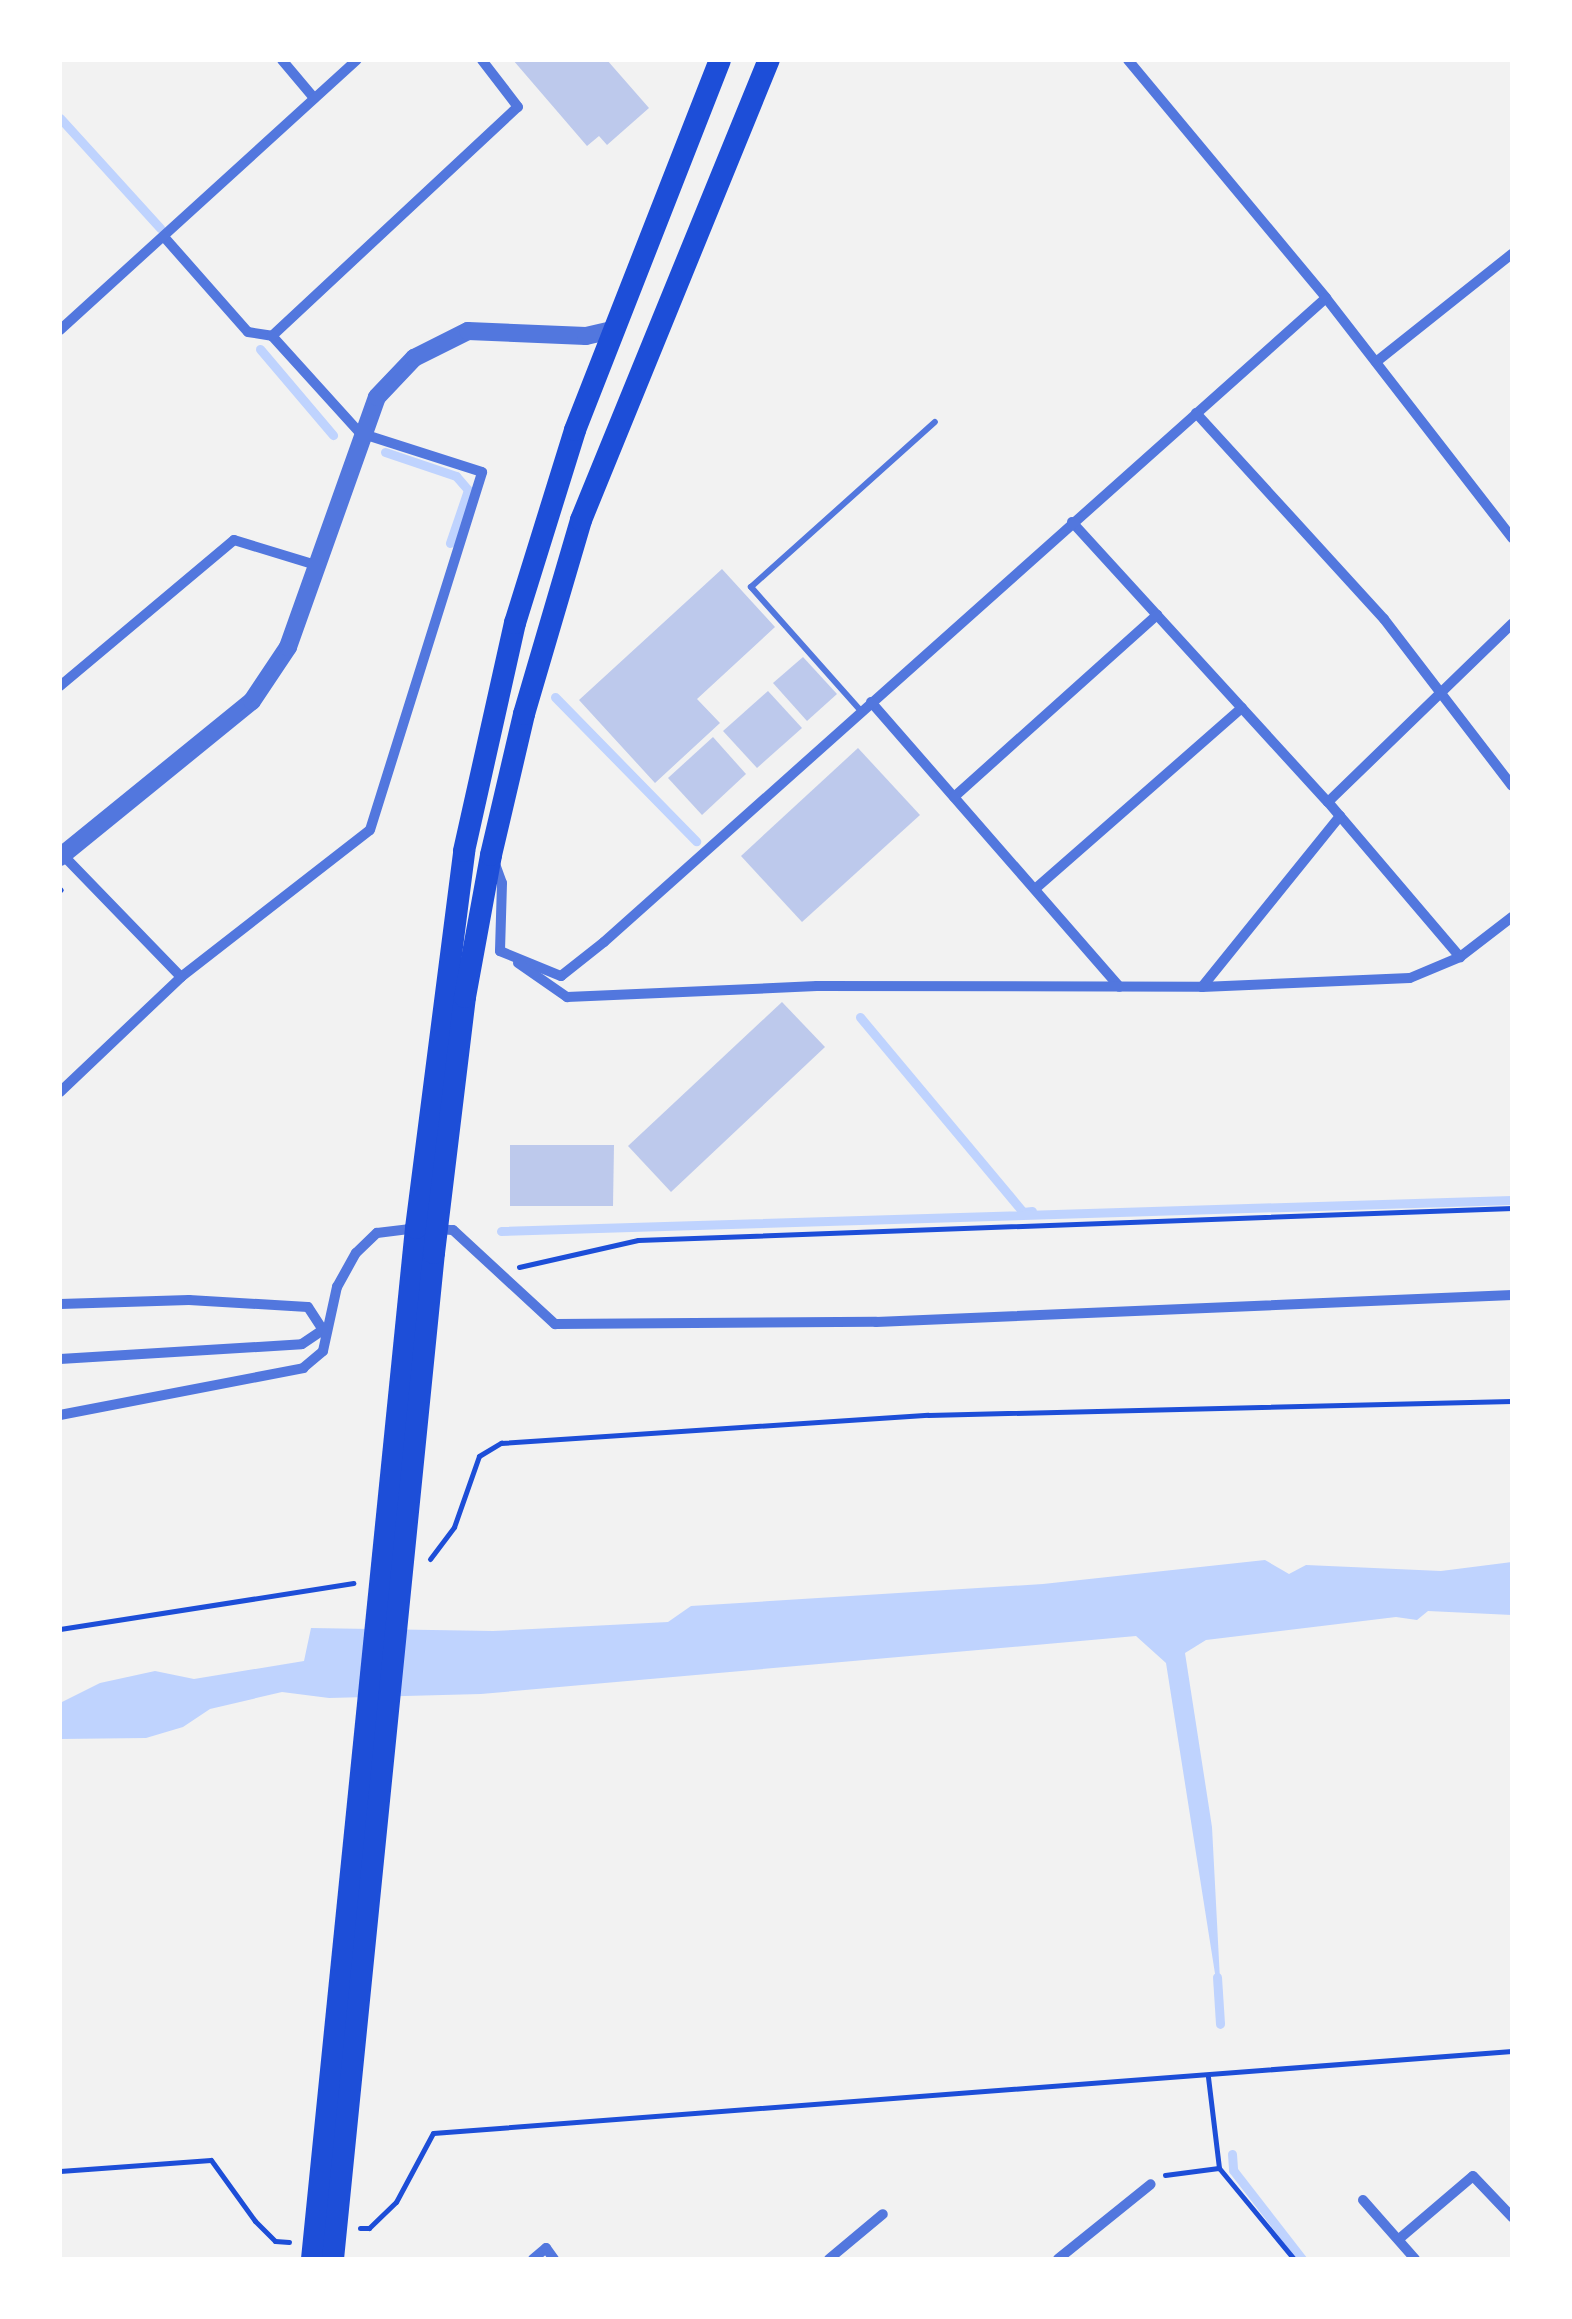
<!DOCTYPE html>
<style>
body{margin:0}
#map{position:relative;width:1572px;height:2319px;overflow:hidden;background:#f2f2f2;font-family:"Source Sans 3",sans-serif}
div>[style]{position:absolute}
.water>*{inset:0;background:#bfd3fe}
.stream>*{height:9px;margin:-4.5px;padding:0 4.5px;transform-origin:4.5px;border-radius:4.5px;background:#bfd3fe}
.building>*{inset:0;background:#bdc9ec}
.path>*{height:5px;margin:-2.5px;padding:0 2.5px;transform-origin:2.5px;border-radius:2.5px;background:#1d4ed8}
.service>*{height:6px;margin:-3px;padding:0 3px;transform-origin:3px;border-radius:3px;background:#5277de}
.minor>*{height:10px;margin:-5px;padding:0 5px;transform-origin:5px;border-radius:5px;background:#5277de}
.tertiary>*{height:18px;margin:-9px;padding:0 9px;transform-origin:9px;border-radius:9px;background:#5277de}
.trunk>*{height:22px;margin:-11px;padding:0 11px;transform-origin:11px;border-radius:11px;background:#1d4ed8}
span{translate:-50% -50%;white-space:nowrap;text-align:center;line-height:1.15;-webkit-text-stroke:8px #fff;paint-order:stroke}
.frame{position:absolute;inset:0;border:62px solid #fff;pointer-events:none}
</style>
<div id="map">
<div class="water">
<i style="clip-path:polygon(1265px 1560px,1289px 1574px,1306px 1565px,1441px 1571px,1512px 1562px,1512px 1615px,1428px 1611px,1417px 1620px,1396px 1617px,1206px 1640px,1185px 1653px,1212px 1827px,1222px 2018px,1166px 1663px,1136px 1636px,481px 1694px,329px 1698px,282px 1692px,210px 1709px,183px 1727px,146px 1738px,60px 1739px,60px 1703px,100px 1683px,155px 1671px,194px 1679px,304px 1661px,311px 1628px,493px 1631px,668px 1622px,691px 1606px,1043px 1584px)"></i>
</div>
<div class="stream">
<i style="left:60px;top:118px;width:149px;rotate:47.7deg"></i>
<i style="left:260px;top:349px;width:113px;rotate:49.7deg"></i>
<i style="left:385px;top:452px;width:75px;rotate:18.7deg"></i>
<i style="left:456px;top:476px;width:18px;rotate:49deg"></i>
<i style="left:468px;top:490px;width:56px;rotate:108.8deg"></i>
<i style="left:555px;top:697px;width:202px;rotate:45.6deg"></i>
<i style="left:860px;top:1017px;width:254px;rotate:50.1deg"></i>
<i style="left:1023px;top:1212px;width:9px;rotate:-6deg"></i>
<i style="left:501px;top:1231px;width:1011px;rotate:-1.76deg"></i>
<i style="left:1217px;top:1977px;width:47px;rotate:86.3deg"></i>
<i style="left:1232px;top:2154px;width:16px;rotate:86deg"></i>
<i style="left:1233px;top:2170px;width:113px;rotate:52.2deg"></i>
</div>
<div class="building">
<i style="clip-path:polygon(513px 60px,607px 60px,649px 108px,607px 145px,599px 136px,587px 146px)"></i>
<i style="clip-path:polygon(722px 569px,775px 627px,697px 699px,720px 723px,655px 783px,579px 700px)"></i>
<i style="clip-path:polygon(803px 657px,837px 694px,807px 721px,773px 683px)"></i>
<i style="clip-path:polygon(768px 691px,802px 728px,757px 768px,723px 731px)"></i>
<i style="clip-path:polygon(713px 737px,746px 774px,702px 815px,668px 778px)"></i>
<i style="clip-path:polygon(858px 748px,920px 815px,802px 922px,741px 856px)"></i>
<i style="clip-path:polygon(782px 1002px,825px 1047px,671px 1192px,628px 1146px)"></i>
<i style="clip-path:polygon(510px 1145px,614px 1145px,613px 1206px,510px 1206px)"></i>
</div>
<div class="path">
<i style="left:60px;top:889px;width:1px;rotate:45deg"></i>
<i style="left:519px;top:1267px;width:122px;rotate:-12.8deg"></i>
<i style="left:638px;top:1240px;width:875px;rotate:-2.1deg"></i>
<i style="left:430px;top:1559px;width:40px;rotate:-53deg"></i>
<i style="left:454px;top:1527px;width:75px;rotate:-70.6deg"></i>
<i style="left:479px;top:1456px;width:26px;rotate:-31deg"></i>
<i style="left:501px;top:1443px;width:428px;rotate:-3.8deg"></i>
<i style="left:928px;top:1415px;width:584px;rotate:-1.37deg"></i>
<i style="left:60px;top:1629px;width:297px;rotate:-8.9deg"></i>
<i style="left:1208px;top:2077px;width:92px;rotate:83.1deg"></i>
<i style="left:60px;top:2171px;width:151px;rotate:-4.2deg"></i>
<i style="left:211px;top:2160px;width:75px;rotate:54.2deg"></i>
<i style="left:255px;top:2221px;width:28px;rotate:45deg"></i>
<i style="left:275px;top:2241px;width:14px;rotate:4deg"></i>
<i style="left:1165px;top:2175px;width:54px;rotate:-7.4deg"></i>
<i style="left:1219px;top:2168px;width:118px;rotate:50.5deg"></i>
<i style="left:360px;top:2228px;width:9px"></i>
<i style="left:369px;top:2228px;width:37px;rotate:-44deg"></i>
<i style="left:396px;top:2202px;width:78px;rotate:-61.8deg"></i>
<i style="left:433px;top:2133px;width:1082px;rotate:-4.35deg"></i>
</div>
<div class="service">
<i style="left:861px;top:711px;width:166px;rotate:-131.6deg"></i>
<i style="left:751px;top:587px;width:247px;rotate:-41.9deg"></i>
</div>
<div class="minor">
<i style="left:282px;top:60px;width:50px;rotate:49.9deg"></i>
<i style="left:1128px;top:60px;width:310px;rotate:50.2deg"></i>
<i style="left:1326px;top:298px;width:304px;rotate:52.2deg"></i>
<i style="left:165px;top:238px;width:125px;rotate:48.6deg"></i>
<i style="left:248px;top:332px;width:24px;rotate:9deg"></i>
<i style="left:60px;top:330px;width:401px;rotate:-42.3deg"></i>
<i style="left:1376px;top:362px;width:174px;rotate:-38.5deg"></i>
<i style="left:1196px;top:413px;width:279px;rotate:47.6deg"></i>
<i style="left:1384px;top:619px;width:210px;rotate:52.5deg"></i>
<i style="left:1072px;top:522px;width:379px;rotate:47.6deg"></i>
<i style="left:1328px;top:802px;width:204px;rotate:49.6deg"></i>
<i style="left:60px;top:686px;width:227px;rotate:-40deg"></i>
<i style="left:234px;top:540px;width:89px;rotate:17deg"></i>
<i style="left:871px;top:702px;width:378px;rotate:48.9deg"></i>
<i style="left:954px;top:797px;width:273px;rotate:-41.9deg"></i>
<i style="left:1328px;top:802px;width:256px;rotate:-44.1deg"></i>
<i style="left:60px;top:852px;width:174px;rotate:45.9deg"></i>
<i style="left:495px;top:864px;width:20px;rotate:70deg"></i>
<i style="left:502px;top:883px;width:68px;rotate:91.7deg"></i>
<i style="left:1035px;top:889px;width:275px;rotate:-41.2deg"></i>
<i style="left:500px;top:951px;width:66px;rotate:22.3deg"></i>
<i style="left:561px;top:976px;width:55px;rotate:-38.3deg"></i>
<i style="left:604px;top:942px;width:967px;rotate:-41.73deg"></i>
<i style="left:518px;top:963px;width:60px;rotate:34.8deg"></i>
<i style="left:567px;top:997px;width:250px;rotate:-2.5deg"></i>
<i style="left:817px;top:986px;width:385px;rotate:0.1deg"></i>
<i style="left:1202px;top:987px;width:208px;rotate:-2.5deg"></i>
<i style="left:1410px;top:978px;width:54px;rotate:-22.8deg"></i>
<i style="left:1460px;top:957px;width:66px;rotate:-37.6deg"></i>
<i style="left:1202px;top:987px;width:220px;rotate:-51.1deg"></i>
<i style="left:60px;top:1092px;width:167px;rotate:-43.5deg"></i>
<i style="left:181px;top:977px;width:239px;rotate:-37.9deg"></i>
<i style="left:370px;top:830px;width:375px;rotate:-72.6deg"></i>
<i style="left:482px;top:472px;width:128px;rotate:-162.3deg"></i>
<i style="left:360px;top:433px;width:131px;rotate:-132.2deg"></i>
<i style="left:272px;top:336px;width:336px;rotate:-43deg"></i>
<i style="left:518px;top:107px;width:59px;rotate:-127.5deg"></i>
<i style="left:437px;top:1229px;width:16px;rotate:4deg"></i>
<i style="left:453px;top:1230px;width:139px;rotate:42.7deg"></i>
<i style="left:555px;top:1324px;width:321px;rotate:-0.4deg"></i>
<i style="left:876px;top:1322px;width:637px;rotate:-2.43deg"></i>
<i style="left:60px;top:1304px;width:129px;rotate:-1.8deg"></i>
<i style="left:189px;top:1300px;width:119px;rotate:3.4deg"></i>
<i style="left:308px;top:1307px;width:27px;rotate:57deg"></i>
<i style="left:60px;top:1359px;width:242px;rotate:-3.5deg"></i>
<i style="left:302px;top:1344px;width:25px;rotate:-34deg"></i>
<i style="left:60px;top:1415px;width:248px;rotate:-10.9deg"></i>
<i style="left:303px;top:1368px;width:26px;rotate:-40deg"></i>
<i style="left:323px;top:1351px;width:66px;rotate:-77.7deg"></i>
<i style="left:337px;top:1287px;width:39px;rotate:-61deg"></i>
<i style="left:356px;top:1253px;width:29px;rotate:-44deg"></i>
<i style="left:377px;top:1233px;width:38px;rotate:-7deg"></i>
<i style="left:1363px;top:2200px;width:79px;rotate:48.6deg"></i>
<i style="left:1399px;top:2239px;width:97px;rotate:-40.4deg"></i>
<i style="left:1473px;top:2176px;width:57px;rotate:46.4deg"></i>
<i style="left:533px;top:2259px;width:17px;rotate:-40deg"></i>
<i style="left:546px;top:2248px;width:14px;rotate:54deg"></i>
<i style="left:829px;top:2259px;width:70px;rotate:-39.8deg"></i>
<i style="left:1058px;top:2259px;width:119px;rotate:-38.9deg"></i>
</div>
<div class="tertiary">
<i style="left:60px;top:857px;width:247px;rotate:-39.1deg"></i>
<i style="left:252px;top:701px;width:65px;rotate:-56.3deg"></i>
<i style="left:288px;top:647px;width:265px;rotate:-70.4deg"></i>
<i style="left:377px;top:397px;width:54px;rotate:-46.5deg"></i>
<i style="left:414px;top:358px;width:60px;rotate:-26.6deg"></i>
<i style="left:468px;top:331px;width:118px;rotate:2.4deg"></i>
<i style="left:586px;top:336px;width:31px;rotate:-13deg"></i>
</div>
<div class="trunk">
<i style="left:312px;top:2259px;width:1036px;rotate:-84.24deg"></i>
<i style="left:416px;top:1228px;width:380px;rotate:-82.7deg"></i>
<i style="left:464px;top:851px;width:234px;rotate:-77.4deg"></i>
<i style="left:515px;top:623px;width:202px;rotate:-72.7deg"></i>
<i style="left:575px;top:430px;width:397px;rotate:-68.6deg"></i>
<i style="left:333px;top:2259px;width:1011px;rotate:-84.27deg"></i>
<i style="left:434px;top:1253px;width:258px;rotate:-83.1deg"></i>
<i style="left:465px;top:997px;width:144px;rotate:-79.6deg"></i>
<i style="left:491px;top:855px;width:145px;rotate:-76.8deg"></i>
<i style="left:524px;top:714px;width:202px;rotate:-73.6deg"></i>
<i style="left:581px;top:520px;width:497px;rotate:-67.8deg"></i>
</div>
<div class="frame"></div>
</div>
